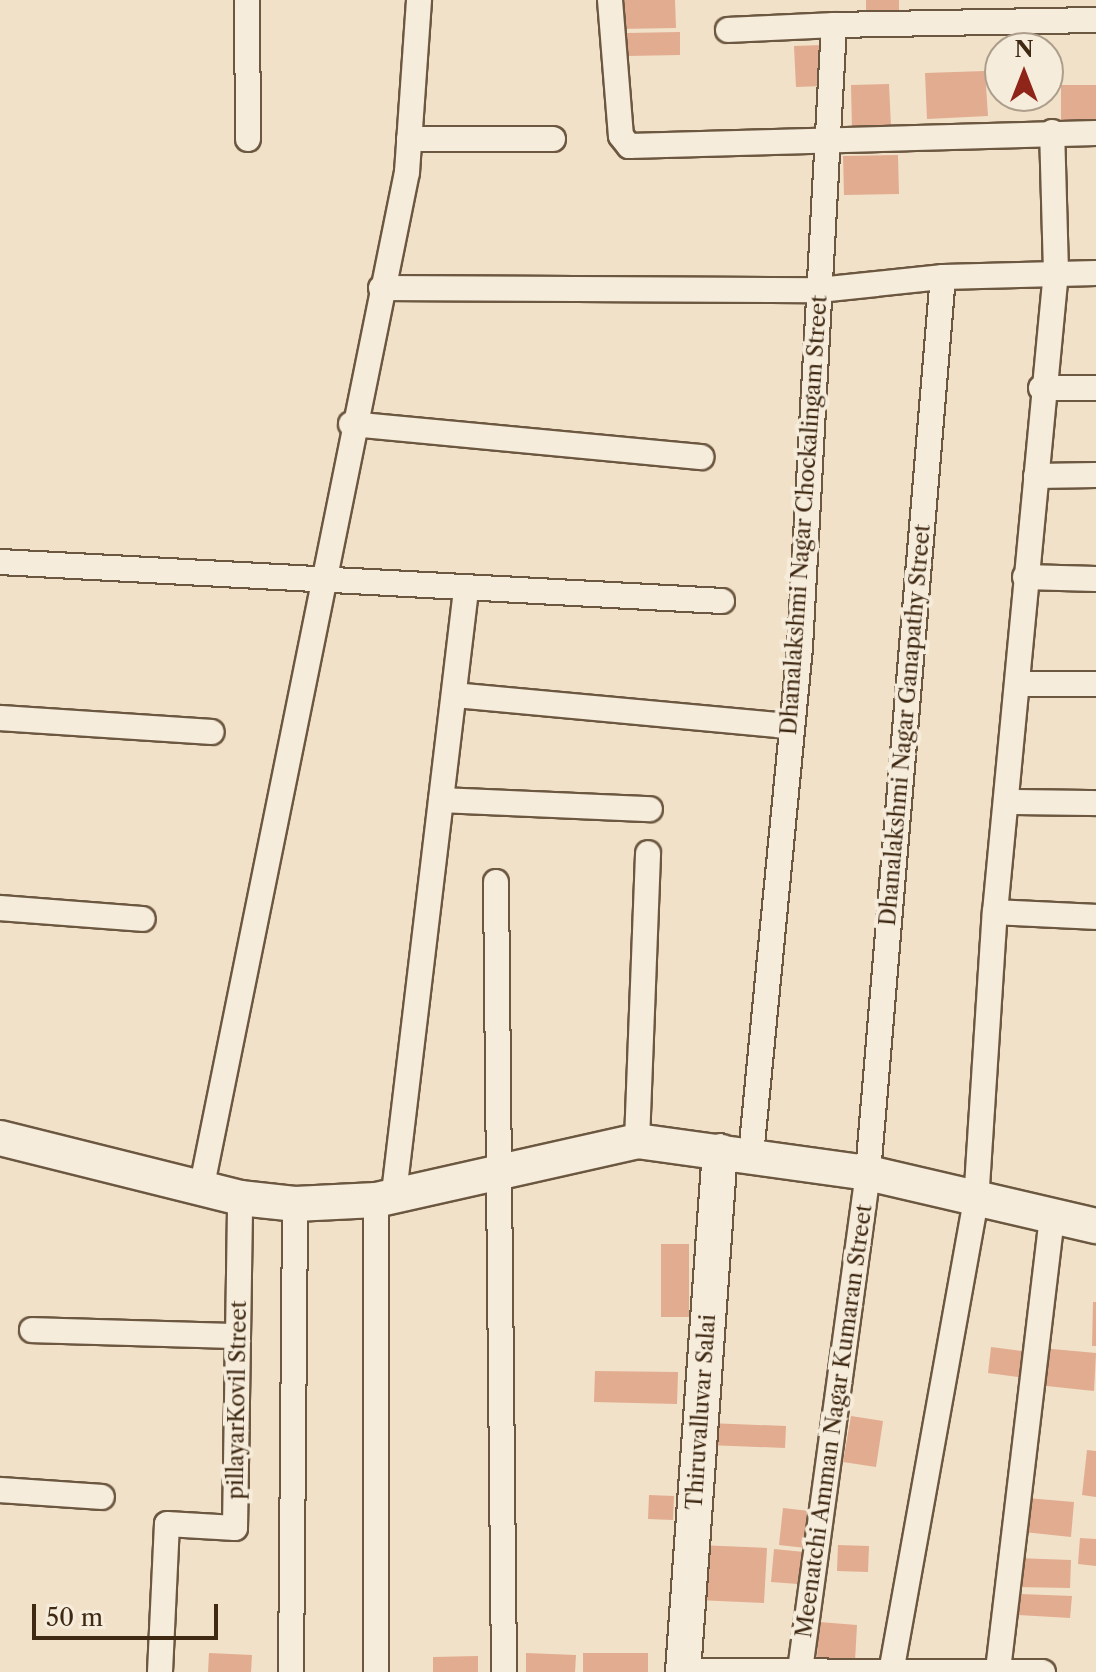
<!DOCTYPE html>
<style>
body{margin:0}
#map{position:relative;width:1096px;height:1672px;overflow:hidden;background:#f1e1c8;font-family:"Libre Caslon Text",serif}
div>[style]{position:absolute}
.building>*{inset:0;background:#e2ac90}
.roads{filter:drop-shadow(2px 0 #6c5740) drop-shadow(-2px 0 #6c5740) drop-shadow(0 2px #6c5740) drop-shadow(0 -2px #6c5740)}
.street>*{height:24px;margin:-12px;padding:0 12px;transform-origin:12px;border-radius:12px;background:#f6ecdb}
.secondary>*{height:34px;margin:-17px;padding:0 17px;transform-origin:17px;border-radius:17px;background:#f6ecdb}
span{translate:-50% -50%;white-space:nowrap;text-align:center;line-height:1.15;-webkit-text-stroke:8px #f6ecdb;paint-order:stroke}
.street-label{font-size:22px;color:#3f2913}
.north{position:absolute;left:984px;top:32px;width:80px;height:80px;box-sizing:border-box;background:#f6ecdb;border:2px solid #ad9e8b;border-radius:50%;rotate:0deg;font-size:22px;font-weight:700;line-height:32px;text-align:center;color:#3f2913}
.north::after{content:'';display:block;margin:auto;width:28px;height:36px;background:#8f2418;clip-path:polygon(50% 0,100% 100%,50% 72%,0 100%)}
.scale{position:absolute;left:32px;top:1604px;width:186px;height:36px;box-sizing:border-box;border:4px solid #3f2913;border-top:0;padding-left:10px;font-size:24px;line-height:28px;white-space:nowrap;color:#3f2913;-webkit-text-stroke:6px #f6ecdb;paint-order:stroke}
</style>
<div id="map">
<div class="building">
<i style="clip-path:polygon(617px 0,675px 0,676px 28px,617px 29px)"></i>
<i style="clip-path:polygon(866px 0,899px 0,899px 11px,866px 12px)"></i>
<i style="clip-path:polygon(680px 32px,680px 55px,627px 56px,627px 33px)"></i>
<i style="clip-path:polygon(822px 45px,823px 86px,796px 87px,794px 46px)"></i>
<i style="clip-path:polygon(985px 71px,988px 116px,927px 119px,925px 73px)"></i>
<i style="clip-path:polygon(889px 84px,891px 127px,852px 129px,851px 85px)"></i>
<i style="clip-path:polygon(1061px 85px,1096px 85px,1096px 123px,1061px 123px)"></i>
<i style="clip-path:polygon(898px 155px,899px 194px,844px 195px,843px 156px)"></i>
<i style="clip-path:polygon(661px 1244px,689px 1244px,689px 1317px,661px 1317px)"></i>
<i style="clip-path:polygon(1093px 1302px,1096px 1302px,1096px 1346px,1092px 1346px)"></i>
<i style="clip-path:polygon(991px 1347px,1030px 1352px,1026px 1378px,988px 1373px)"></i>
<i style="clip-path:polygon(1041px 1348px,1096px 1353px,1094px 1391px,1037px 1385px)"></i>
<i style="clip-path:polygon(595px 1371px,678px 1372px,677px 1404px,594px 1402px)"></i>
<i style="clip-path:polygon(851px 1416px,883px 1421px,876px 1467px,843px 1462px)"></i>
<i style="clip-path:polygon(708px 1423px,786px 1426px,785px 1448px,707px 1445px)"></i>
<i style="clip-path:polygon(1087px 1450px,1096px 1451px,1096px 1497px,1082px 1495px)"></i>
<i style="clip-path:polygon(649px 1495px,674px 1496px,673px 1520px,648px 1519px)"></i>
<i style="clip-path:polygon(1027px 1498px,1074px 1502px,1071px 1537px,1024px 1532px)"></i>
<i style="clip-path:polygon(783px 1508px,818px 1512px,815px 1549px,779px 1545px)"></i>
<i style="clip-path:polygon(1080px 1538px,1096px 1539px,1096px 1566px,1078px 1564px)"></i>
<i style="clip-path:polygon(698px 1545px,767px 1548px,764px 1603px,696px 1600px)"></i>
<i style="clip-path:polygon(838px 1545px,869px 1546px,868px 1572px,837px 1571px)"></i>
<i style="clip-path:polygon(774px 1549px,814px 1553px,811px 1585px,771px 1582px)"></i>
<i style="clip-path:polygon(1014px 1558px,1071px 1560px,1070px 1588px,1013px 1587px)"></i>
<i style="clip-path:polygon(1020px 1594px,1072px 1596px,1070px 1618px,1018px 1615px)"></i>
<i style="clip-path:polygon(819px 1622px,857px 1625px,855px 1661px,817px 1659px)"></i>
<i style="clip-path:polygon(209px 1653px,252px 1655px,251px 1672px,208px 1672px)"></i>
<i style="clip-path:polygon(526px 1653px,576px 1655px,575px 1672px,526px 1672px)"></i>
<i style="clip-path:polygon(583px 1653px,648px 1653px,648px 1672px,583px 1672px)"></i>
<i style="clip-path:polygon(478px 1656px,478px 1672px,433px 1672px,433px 1657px)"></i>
</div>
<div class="roads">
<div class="street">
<i style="left:247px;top:0;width:139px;rotate:89.6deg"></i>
<i style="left:610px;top:0;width:136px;rotate:85.4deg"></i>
<i style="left:621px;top:136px;width:13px;rotate:51deg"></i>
<i style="left:629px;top:146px;width:467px;rotate:-1.6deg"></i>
<i style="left:728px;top:30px;width:106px;rotate:-2.7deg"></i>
<i style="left:409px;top:139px;width:144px"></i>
<i style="left:381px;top:288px;width:438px;rotate:0.3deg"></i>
<i style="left:819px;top:290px;width:125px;rotate:-6deg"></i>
<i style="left:943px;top:277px;width:153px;rotate:-1.5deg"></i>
<i style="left:1041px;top:388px;width:55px"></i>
<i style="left:351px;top:424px;width:352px;rotate:5.4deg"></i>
<i style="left:1036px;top:476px;width:60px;rotate:-1deg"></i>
<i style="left:0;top:562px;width:723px;rotate:3.09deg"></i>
<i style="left:1025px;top:577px;width:71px;rotate:1.6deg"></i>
<i style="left:1018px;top:684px;width:78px"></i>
<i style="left:454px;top:695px;width:337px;rotate:5.3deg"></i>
<i style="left:0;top:718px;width:212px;rotate:3.8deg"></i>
<i style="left:441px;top:800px;width:209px;rotate:2.5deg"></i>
<i style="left:1009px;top:802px;width:87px;rotate:0.7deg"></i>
<i style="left:496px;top:882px;width:790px;rotate:89.42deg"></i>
<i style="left:0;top:908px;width:143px;rotate:4.4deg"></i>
<i style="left:995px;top:912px;width:101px;rotate:2.8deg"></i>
<i style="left:637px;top:1141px;width:288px;rotate:-87.8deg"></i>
<i style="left:751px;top:1155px;width:510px;rotate:-84.49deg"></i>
<i style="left:800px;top:647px;width:623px;rotate:-86.87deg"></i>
<i style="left:834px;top:25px;width:262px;rotate:-1.1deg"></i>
<i style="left:202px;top:1185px;width:1034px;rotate:-78.56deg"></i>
<i style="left:407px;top:172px;width:172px;rotate:-86deg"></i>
<i style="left:394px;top:1193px;width:607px;rotate:-83.19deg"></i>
<i style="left:376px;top:1200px;width:472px;rotate:90deg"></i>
<i style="left:32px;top:1330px;width:206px;rotate:1.7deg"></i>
<i style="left:0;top:1490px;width:102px;rotate:3.9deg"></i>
<i style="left:892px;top:1667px;width:473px;rotate:-79.8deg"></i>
<i style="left:976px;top:1202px;width:291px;rotate:-86.3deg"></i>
<i style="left:995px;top:912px;width:643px;rotate:-84.56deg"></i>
<i style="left:1056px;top:272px;width:140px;rotate:-91.6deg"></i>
<i style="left:800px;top:1670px;width:502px;rotate:-82.21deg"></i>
<i style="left:868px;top:1173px;width:899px;rotate:-85.22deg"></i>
<i style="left:998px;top:1670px;width:454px;rotate:-83.2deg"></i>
<i style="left:683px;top:1671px;width:360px;rotate:0.2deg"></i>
<i style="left:160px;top:1672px;width:148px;rotate:-87.3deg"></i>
<i style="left:167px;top:1524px;width:68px;rotate:3.4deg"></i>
<i style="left:235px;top:1528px;width:330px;rotate:-89.1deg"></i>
<i style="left:291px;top:1672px;width:468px;rotate:-89.5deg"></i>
</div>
<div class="secondary">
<i style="left:0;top:1138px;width:247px;rotate:14deg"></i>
<i style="left:240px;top:1198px;width:55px;rotate:6.2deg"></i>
<i style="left:295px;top:1204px;width:81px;rotate:-2.8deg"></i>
<i style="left:376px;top:1200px;width:268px;rotate:-12.7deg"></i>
<i style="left:637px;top:1141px;width:233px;rotate:7.9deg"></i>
<i style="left:868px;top:1173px;width:234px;rotate:13.1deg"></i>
<i style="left:683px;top:1672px;width:522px;rotate:-85.94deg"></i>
</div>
</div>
<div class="street-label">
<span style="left:804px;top:515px;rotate:-86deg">Dhanalakshmi Nagar Chockalingam Street</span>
<span style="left:905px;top:725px;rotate:-85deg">Dhanalakshmi Nagar Ganapathy Street</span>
<span style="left:237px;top:1400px;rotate:-89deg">pillayarKovil Street</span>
<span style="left:701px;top:1412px;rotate:-86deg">Thiruvalluvar Salai</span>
<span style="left:834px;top:1421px;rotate:-82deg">Meenatchi Amman Nagar Kumaran Street</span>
</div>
<div class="north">N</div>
<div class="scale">50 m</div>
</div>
